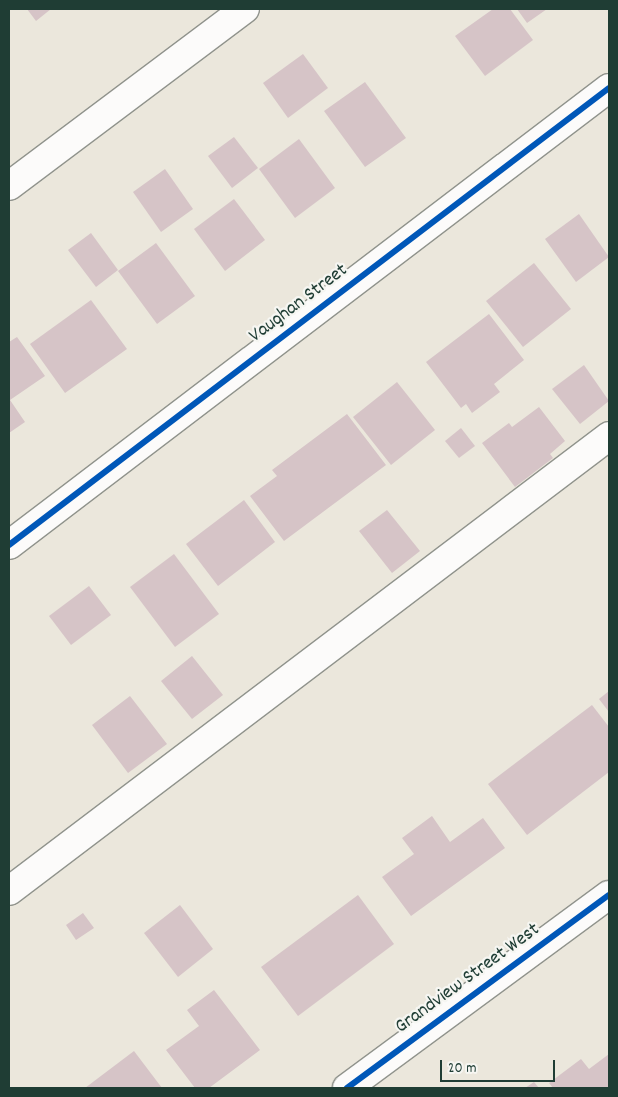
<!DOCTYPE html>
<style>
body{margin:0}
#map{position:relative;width:618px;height:1097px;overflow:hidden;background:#ebe7dc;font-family:Dekko,sans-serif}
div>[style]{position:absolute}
.building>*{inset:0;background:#d6c4c7}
.roads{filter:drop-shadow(1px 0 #90938c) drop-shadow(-1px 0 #90938c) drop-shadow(0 1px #90938c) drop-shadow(0 -1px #90938c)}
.minor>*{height:28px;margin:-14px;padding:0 14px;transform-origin:14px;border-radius:14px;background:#fcfbfa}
.cycleway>*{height:6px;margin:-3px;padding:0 3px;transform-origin:3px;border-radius:3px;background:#0057b8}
span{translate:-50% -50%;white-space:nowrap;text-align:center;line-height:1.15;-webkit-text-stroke:4.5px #f6f6f2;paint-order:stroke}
.street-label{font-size:20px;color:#1f3d34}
.frame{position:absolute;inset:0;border:10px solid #1f3d34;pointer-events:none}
.scale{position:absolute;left:440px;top:1060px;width:115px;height:22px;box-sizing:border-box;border:2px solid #1f3d34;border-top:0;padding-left:6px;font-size:15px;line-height:18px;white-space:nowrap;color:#1f3d34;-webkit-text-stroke:4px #f6f6f2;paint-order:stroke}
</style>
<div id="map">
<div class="building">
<i style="clip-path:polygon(27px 9px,51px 9px,36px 21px)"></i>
<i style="clip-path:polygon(493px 9px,510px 9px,533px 40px,485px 76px,455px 36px)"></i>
<i style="clip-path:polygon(517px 9px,547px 9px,527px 23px)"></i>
<i style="clip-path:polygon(303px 54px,328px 88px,288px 118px,263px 83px)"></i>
<i style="clip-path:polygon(365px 82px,406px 138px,365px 167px,324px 111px)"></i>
<i style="clip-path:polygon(234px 137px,258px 168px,232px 188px,208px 156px)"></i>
<i style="clip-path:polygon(299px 139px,335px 188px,295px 218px,259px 169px)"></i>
<i style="clip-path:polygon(165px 169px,193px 209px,161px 232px,133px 192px)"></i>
<i style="clip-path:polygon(234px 199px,265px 240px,225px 271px,194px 229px)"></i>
<i style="clip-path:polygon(579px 214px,609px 257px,576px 282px,545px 239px)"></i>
<i style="clip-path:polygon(91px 233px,118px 270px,96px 287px,68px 250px)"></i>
<i style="clip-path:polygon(156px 243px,195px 296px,157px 324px,118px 271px)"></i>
<i style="clip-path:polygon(534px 263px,571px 309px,523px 347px,486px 301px)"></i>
<i style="clip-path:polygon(91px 300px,127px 349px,65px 393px,30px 344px)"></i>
<i style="clip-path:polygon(489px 314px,524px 360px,494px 384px,500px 392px,472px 413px,466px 404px,461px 408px,426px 362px)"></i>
<i style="clip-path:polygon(17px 337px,45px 376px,10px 400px,25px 422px,9px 433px,9px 342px)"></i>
<i style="clip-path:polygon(584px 365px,609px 401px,580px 424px,552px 389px)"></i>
<i style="clip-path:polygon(397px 382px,435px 430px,391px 465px,353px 417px)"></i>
<i style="clip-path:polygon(539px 407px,565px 441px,550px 454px,553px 458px,515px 487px,482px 443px,509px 423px,512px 427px)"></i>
<i style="clip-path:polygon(347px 414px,386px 465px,284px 541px,250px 496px,277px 476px,272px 470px)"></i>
<i style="clip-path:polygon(461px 428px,475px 446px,459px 458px,445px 441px)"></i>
<i style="clip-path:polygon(244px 500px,275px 542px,218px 586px,186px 544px)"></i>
<i style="clip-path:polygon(387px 510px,420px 551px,392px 573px,359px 531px)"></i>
<i style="clip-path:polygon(174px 554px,219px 614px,175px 647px,130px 587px)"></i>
<i style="clip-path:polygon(89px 586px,111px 615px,71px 645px,49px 616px)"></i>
<i style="clip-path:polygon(192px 656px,223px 695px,192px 719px,161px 681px)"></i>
<i style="clip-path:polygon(609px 691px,609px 712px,599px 699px)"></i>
<i style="clip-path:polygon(130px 696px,167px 744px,128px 773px,92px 725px)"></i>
<i style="clip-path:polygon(592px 705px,609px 727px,609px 772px,527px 835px,488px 784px)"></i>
<i style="clip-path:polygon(432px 816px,450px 842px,483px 818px,505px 848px,411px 916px,382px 877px,414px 854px,402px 838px)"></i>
<i style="clip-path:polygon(358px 895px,394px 944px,298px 1016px,261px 967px)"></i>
<i style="clip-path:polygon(180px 905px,213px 949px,178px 977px,144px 933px)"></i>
<i style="clip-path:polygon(83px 913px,94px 928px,76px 940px,66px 925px)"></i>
<i style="clip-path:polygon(214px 990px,260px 1050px,209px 1088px,195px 1088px,166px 1050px,199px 1026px,187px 1010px)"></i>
<i style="clip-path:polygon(134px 1051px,162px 1088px,85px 1088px)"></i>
<i style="clip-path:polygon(609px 1054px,609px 1088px,553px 1088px,549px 1083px,581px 1059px,589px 1069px)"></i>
<i style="clip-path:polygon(534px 1082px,539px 1088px,525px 1088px)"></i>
</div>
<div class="roads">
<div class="minor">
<i style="left:9px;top:186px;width:295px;rotate:-36.9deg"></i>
<i style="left:9px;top:545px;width:754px;rotate:-37.3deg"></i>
<i style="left:9px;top:891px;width:753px;rotate:-37.17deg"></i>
<i style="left:347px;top:1088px;width:325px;rotate:-36.4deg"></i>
</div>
</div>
<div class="cycleway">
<i style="left:9px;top:545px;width:754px;rotate:-37.3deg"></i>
<i style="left:347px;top:1088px;width:325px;rotate:-36.4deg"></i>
</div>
<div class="street-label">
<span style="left:299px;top:304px;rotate:-37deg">Vaughan Street</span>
<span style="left:468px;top:979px;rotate:-36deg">Grandview Street West</span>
</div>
<div class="frame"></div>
<div class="scale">20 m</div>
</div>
